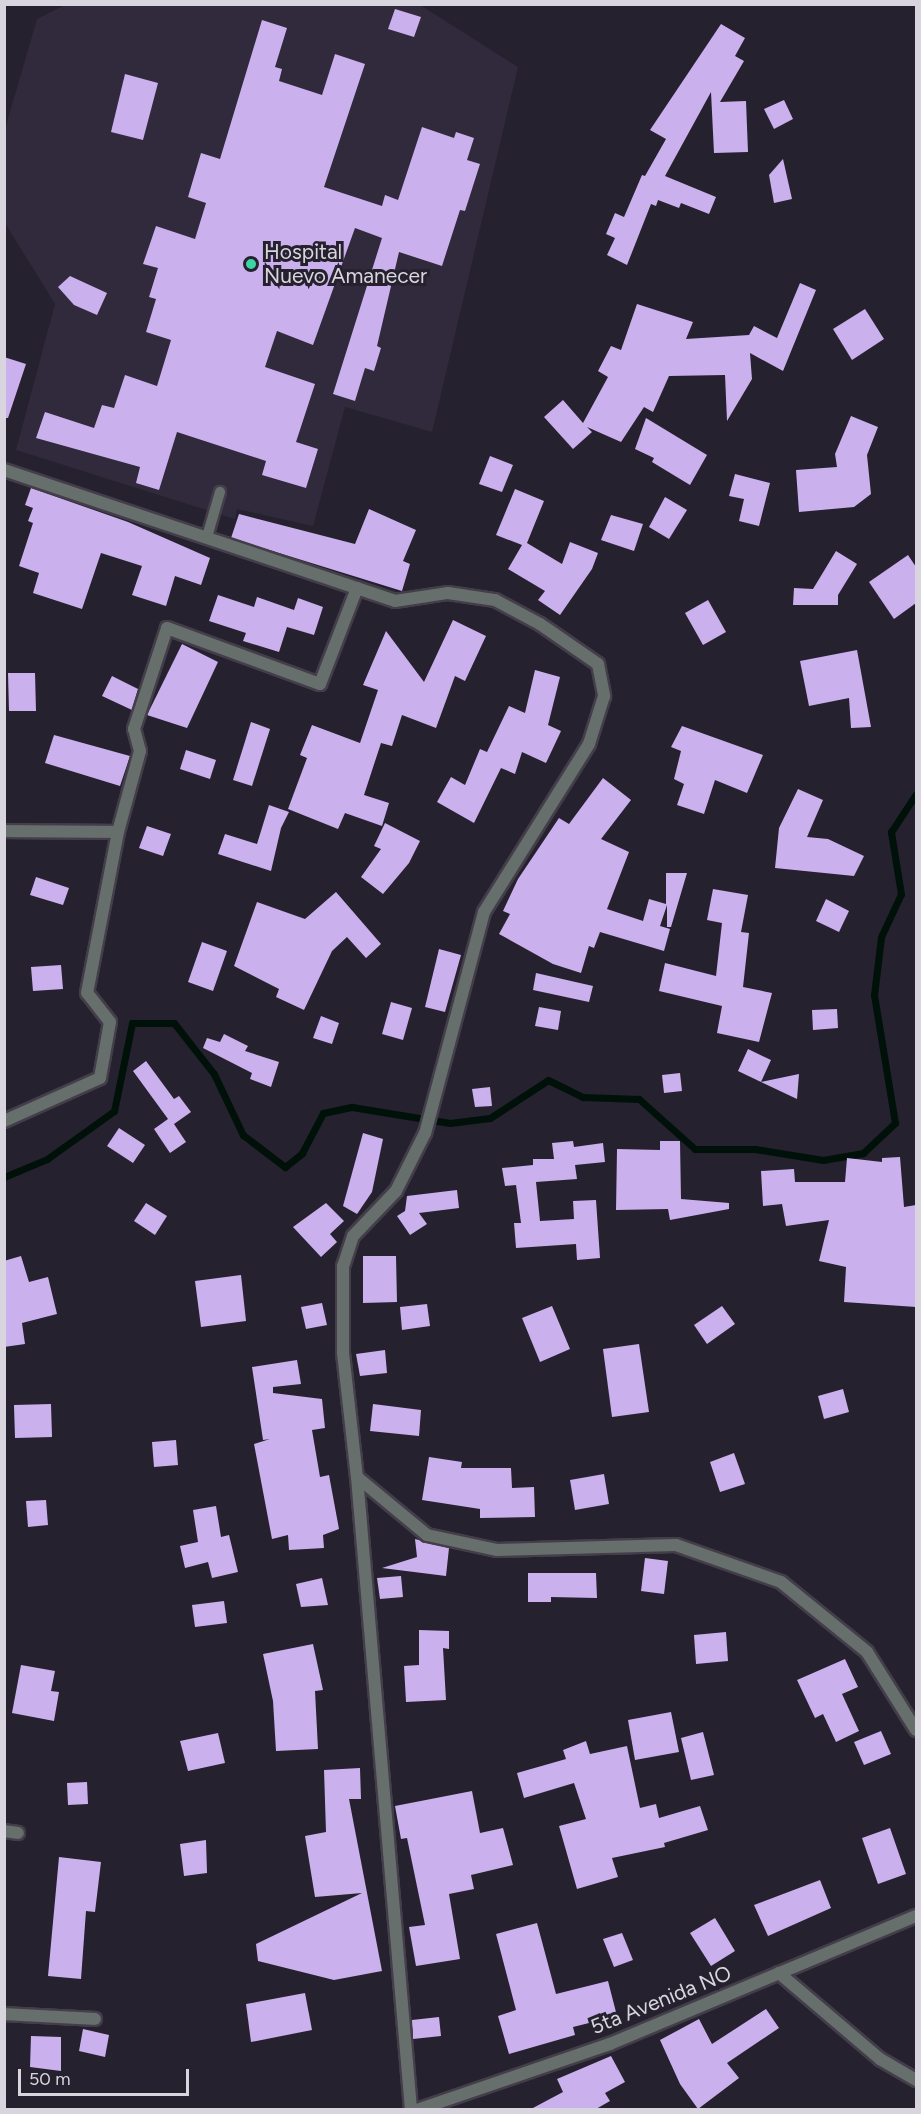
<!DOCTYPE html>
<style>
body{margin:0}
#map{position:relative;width:921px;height:2114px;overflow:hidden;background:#26212e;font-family:Figtree,sans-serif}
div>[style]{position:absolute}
.built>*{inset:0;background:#31293c}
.stream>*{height:7px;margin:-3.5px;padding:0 3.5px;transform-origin:3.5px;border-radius:3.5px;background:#001109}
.building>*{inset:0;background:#cbb0ee}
.roads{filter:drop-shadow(2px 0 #433e4a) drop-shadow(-2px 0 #433e4a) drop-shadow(0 2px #433e4a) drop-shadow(0 -2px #433e4a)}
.service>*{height:10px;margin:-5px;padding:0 5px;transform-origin:5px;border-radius:5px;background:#676f6c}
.minor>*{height:12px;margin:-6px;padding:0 6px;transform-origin:6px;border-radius:6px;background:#676f6c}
.dots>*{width:16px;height:16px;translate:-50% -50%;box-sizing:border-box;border:3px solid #26212e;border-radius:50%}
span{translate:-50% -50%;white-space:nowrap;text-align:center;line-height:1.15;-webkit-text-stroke:6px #26212e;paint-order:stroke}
.poi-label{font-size:21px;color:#d9d5de}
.left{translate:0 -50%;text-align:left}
.street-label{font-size:21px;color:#d9d5de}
.frame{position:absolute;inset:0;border:6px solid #d9d5de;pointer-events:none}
.scale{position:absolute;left:18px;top:2069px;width:171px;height:27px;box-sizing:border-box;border:3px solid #d9d5de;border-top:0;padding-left:8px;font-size:18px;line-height:21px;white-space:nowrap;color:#d9d5de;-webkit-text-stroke:4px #26212e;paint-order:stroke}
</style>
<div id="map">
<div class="built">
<i style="clip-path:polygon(65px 5px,420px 5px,518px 67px,432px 432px,345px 407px,313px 526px,237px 509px,235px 519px,16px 450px,55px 304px,5px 223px,5px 129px,37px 19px)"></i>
</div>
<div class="stream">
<i style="left:4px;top:1177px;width:47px;rotate:-22.7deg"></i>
<i style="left:47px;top:1159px;width:82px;rotate:-35.6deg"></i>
<i style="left:114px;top:1111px;width:90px;rotate:-78.4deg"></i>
<i style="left:132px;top:1023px;width:42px"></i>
<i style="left:174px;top:1023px;width:65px;rotate:51.9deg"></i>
<i style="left:214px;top:1074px;width:68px;rotate:64.6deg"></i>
<i style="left:243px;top:1135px;width:53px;rotate:37.3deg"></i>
<i style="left:285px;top:1167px;width:22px;rotate:-39deg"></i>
<i style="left:302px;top:1153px;width:45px;rotate:-62.3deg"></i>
<i style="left:323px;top:1113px;width:30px;rotate:-12deg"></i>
<i style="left:352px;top:1107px;width:99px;rotate:9.3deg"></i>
<i style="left:450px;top:1123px;width:40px;rotate:-7.1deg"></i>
<i style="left:490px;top:1118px;width:69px;rotate:-33.2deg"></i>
<i style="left:548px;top:1080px;width:39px;rotate:26deg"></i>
<i style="left:583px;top:1097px;width:56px;rotate:2deg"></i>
<i style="left:639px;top:1099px;width:75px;rotate:41.8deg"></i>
<i style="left:695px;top:1149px;width:60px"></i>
<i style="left:755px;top:1149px;width:69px;rotate:9.2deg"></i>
<i style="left:823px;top:1160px;width:41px;rotate:-9.9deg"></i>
<i style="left:863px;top:1153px;width:44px;rotate:-43.2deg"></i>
<i style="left:895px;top:1123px;width:130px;rotate:-99.3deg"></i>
<i style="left:874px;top:995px;width:58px;rotate:-83.1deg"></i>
<i style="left:881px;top:937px;width:47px;rotate:-65.1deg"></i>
<i style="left:901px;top:894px;width:63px;rotate:-99.2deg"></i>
<i style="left:891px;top:832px;width:45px;rotate:-56.7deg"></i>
</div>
<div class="building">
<i style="clip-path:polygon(395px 9px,421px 17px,414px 37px,388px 29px)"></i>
<i style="clip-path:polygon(262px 20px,287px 28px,275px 67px,282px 69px,279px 81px,322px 95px,335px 54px,365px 64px,324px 187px,382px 206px,385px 195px,398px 200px,422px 127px,454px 138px,456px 132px,474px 138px,467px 160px,480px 164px,465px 211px,460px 210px,442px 266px,399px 252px,377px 346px,381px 348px,374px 371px,365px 368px,355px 401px,333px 394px,382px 238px,355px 228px,313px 345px,277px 331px,265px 367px,315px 384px,296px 442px,318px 449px,306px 488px,262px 475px,266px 461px,177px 432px,159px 490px,136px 483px,140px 467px,36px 438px,45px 412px,94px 428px,102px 405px,114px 408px,125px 375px,157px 386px,171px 340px,146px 332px,156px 299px,149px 297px,158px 268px,143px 264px,156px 226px,195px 239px,206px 203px,188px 197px,201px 153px,220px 159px)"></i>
<i style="clip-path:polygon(721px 24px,745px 38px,735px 56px,744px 61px,720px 102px,746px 101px,748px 152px,714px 153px,711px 92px,665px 176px,716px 197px,709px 214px,681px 203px,679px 208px,658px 200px,656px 206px,651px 204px,627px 265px,607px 255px,615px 238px,606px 234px,615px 213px,624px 217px,642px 175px,645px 176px,666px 139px,650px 130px)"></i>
<i style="clip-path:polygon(125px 74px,158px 83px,143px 140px,111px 132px)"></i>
<i style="clip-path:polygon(784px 100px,793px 119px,774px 129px,764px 109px)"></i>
<i style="clip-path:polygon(783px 159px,792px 199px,774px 203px,769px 175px)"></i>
<i style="clip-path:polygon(70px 276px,107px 293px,97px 315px,74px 305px,58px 287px)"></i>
<i style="clip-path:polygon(800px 283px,816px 290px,783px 371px,750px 353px,752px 379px,727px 421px,725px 375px,669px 376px,653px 412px,644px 407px,621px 442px,587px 427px,592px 432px,573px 449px,544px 417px,563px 400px,583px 423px,608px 377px,598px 371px,611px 346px,621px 350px,637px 304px,693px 322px,686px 339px,749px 335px,754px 326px,777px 338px)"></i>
<i style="clip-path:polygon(865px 309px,884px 339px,852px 360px,833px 329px)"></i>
<i style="clip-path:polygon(4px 357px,26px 364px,8px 418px,4px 418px)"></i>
<i style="clip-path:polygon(851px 416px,878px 427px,867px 455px,871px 494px,854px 507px,799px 512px,796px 470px,837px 467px,835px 454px)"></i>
<i style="clip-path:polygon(646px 418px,707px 455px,690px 485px,652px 462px,654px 458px,635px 449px)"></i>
<i style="clip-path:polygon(490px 456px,513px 465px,502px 492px,479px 484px)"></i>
<i style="clip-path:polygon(735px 474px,770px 483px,759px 526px,739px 521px,744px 499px,729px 496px)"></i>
<i style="clip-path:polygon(31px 488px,128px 522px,210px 558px,201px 585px,175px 576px,166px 606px,132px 595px,142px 566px,101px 553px,82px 609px,33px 593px,39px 573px,19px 566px,33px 523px,28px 521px,33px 508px,25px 505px)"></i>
<i style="clip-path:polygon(515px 489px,544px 501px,527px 543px,562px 564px,570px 542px,598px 553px,592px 569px,560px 615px,538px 600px,545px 591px,508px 569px,522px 545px,496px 535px)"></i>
<i style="clip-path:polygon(665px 497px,687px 510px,669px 539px,649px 527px)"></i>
<i style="clip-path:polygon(369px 509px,416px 530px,403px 561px,410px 564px,402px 591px,231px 538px,239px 514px,355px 544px)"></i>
<i style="clip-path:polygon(611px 515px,643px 524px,634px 551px,601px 540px)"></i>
<i style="clip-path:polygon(836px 551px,857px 564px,838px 595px,838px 605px,793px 605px,794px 588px,813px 589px)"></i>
<i style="clip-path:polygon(908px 555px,916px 567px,916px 603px,894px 619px,869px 582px)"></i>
<i style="clip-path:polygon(218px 595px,254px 607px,257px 597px,294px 610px,298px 598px,323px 607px,314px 635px,287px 627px,279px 652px,243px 641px,246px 633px,209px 621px)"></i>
<i style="clip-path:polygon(708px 600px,726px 632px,703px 645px,685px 613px)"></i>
<i style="clip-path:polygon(453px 620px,486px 636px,465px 681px,455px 676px,436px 728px,402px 715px,392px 746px,381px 743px,364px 795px,389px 803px,382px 826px,345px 813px,338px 829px,288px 809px,307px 758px,300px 755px,312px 725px,360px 743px,378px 690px,363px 685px,386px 631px,424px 682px)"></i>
<i style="clip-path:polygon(182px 644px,218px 662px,187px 728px,147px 715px)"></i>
<i style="clip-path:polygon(857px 650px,871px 727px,851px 728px,849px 698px,809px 706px,800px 661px)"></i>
<i style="clip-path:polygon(535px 670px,560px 677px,548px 725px,561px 731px,546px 763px,522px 752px,515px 774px,501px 768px,474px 823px,437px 802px,451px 777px,465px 785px,480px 749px,487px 752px,509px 706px,525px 713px)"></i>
<i style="clip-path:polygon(8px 673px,35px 673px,36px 711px,9px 711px)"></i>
<i style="clip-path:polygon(112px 676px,138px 689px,132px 710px,102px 696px)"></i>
<i style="clip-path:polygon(251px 722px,270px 729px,252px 786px,233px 780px)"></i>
<i style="clip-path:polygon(682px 726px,763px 755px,747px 793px,715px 780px,704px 814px,677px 805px,684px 784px,674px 779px,681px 751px,671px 747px)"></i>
<i style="clip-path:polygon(54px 735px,130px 756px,120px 786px,45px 763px)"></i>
<i style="clip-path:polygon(186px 750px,216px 760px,210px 779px,180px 769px)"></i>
<i style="clip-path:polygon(603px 778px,631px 800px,601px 839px,629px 852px,607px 909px,643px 921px,649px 899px,666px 904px,666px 873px,687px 873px,671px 927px,667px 927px,667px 905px,660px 926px,670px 929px,664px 951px,600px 932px,594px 948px,589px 946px,581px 973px,553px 964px,499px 934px,510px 914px,503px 911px,518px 879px,559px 818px,569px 824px)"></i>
<i style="clip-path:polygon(798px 789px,823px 800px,807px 837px,828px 839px,864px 856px,854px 876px,775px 868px,779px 828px)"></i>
<i style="clip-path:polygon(269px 805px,289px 812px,281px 828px,271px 871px,218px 854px,225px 834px,257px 844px)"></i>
<i style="clip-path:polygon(385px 823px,420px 841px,409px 863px,383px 894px,361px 877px,381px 849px,374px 846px)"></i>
<i style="clip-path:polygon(147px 826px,171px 834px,163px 856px,139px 848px)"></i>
<i style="clip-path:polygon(36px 877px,69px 888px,63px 905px,30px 895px)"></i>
<i style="clip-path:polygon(713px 889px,748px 895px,741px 932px,749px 933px,743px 987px,772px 993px,759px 1042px,717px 1033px,722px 1006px,659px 991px,665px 963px,716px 976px,722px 923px,707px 920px)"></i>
<i style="clip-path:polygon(336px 892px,381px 944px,366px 958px,347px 937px,332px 951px,304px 1010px,276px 997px,279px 989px,234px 966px,257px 902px,305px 919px)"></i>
<i style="clip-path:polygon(826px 899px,849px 911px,839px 932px,816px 921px)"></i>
<i style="clip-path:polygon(202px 942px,227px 951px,213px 991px,188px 982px)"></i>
<i style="clip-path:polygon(439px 949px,461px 955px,445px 1012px,425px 1007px)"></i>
<i style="clip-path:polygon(61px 965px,63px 989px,33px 991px,31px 967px)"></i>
<i style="clip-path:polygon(536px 973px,593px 986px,589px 1002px,533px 990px)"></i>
<i style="clip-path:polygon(391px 1002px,412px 1008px,403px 1040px,382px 1034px)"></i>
<i style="clip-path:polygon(539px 1007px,561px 1011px,558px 1030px,535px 1026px)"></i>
<i style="clip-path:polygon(837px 1009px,838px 1028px,813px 1030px,812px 1010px)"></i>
<i style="clip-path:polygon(321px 1016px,339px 1023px,332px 1044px,313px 1038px)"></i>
<i style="clip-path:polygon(224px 1034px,248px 1046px,245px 1051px,279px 1062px,271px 1087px,250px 1079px,252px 1073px,203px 1048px,207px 1038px,220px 1042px)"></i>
<i style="clip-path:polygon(748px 1049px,771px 1060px,761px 1082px,738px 1071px)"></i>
<i style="clip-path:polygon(146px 1061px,174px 1099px,179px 1096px,191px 1112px,174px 1124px,186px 1142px,170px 1153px,154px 1129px,168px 1119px,133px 1071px)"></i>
<i style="clip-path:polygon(680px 1073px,682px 1091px,664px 1093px,662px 1075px)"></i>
<i style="clip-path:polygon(799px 1074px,797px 1099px,761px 1082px)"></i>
<i style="clip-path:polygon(490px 1087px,492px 1106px,475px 1107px,472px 1089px)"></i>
<i style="clip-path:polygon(119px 1128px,145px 1145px,133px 1163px,107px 1146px)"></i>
<i style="clip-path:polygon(363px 1133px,383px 1139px,372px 1192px,357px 1214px,343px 1206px)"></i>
<i style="clip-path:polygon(573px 1141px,574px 1147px,603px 1143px,605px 1162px,575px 1165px,577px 1179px,536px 1182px,540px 1221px,574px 1219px,573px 1201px,596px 1200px,600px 1258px,577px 1260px,576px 1244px,516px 1248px,514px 1223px,521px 1223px,516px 1185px,505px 1186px,502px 1168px,533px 1165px,533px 1159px,554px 1159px,552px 1143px)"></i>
<i style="clip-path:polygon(660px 1141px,680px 1141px,681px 1199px,729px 1203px,729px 1209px,670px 1220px,668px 1209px,616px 1210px,617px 1149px,660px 1150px)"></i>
<i style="clip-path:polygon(900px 1157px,904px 1207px,916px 1205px,916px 1307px,844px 1302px,846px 1267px,819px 1261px,829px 1220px,786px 1226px,782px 1204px,763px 1206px,761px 1171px,794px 1169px,795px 1182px,845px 1182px,847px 1158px,882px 1162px,882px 1158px)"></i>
<i style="clip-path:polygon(457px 1190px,459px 1208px,419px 1213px,427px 1224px,410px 1235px,397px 1216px,405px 1211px,407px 1196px)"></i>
<i style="clip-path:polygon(146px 1203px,167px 1216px,155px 1235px,134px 1221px)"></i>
<i style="clip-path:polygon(326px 1203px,344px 1221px,330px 1234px,337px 1242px,321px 1257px,293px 1227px)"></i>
<i style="clip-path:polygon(21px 1256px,29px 1282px,48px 1277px,57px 1314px,22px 1323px,25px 1344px,4px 1347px,4px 1261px)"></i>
<i style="clip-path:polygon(363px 1256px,396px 1256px,397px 1302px,363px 1303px)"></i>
<i style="clip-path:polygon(241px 1275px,246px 1321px,201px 1327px,195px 1281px)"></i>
<i style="clip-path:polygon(322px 1303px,327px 1325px,306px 1329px,301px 1307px)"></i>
<i style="clip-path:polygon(427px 1304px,430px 1326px,402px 1330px,400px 1307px)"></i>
<i style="clip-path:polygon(552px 1306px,570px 1349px,540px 1362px,522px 1318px)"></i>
<i style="clip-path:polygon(722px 1306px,735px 1324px,707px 1344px,694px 1325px)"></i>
<i style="clip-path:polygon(639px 1344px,649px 1412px,612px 1417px,603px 1349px)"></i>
<i style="clip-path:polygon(385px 1350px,387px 1373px,360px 1376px,356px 1354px)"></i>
<i style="clip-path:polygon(297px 1360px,301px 1384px,273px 1387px,273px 1393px,322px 1399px,325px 1428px,312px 1430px,320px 1477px,329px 1475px,339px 1529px,323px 1535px,324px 1548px,289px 1550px,288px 1535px,272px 1539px,254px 1444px,270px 1439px,263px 1440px,252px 1367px)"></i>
<i style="clip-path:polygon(843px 1389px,849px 1412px,824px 1419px,818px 1396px)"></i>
<i style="clip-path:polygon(51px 1404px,52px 1437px,15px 1438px,14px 1405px)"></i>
<i style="clip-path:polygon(373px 1404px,421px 1410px,419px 1436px,370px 1431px)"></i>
<i style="clip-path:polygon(176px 1440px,178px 1465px,154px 1467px,152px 1442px)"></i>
<i style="clip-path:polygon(734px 1453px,745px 1484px,720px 1492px,710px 1462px)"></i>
<i style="clip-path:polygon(429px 1457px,462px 1462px,461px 1468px,511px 1468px,512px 1488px,534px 1487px,535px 1517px,480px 1518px,480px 1509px,422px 1500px)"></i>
<i style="clip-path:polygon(604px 1474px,609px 1504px,575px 1510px,570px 1480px)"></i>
<i style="clip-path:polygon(46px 1500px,48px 1525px,28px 1527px,26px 1501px)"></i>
<i style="clip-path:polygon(216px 1506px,221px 1537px,229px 1535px,238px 1572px,212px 1578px,208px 1562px,185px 1568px,180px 1546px,198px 1542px,193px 1510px)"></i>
<i style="clip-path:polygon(415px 1539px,449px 1548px,446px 1576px,382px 1568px,417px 1557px)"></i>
<i style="clip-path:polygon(645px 1558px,668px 1561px,664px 1594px,641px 1591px)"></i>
<i style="clip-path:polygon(528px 1573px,596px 1573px,597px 1598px,551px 1597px,551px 1602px,528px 1602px)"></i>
<i style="clip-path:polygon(401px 1576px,403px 1597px,380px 1599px,377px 1578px)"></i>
<i style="clip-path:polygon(322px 1578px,328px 1605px,301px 1607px,296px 1584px)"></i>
<i style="clip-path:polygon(224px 1601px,227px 1623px,195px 1627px,192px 1605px)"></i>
<i style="clip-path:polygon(419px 1630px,449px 1631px,449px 1649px,443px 1648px,446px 1700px,406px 1702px,404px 1666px,419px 1665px)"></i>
<i style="clip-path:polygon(726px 1632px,728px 1661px,696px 1664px,694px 1635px)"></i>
<i style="clip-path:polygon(313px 1644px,323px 1690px,315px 1691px,318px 1749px,276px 1751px,273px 1701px,263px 1654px)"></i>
<i style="clip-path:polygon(845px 1659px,858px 1687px,842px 1694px,859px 1731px,836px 1742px,823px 1714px,815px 1718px,797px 1680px)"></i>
<i style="clip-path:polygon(21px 1665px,55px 1671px,51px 1691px,59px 1692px,54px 1721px,12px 1713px)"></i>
<i style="clip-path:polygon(671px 1712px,679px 1752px,635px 1760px,628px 1720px)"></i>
<i style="clip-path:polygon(881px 1731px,891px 1754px,864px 1765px,854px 1742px)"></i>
<i style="clip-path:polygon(703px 1732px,714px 1775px,691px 1780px,681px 1738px)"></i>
<i style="clip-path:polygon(218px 1733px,225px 1763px,188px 1771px,180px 1741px)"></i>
<i style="clip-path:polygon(586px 1741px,590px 1754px,627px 1746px,640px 1808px,656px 1804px,659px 1818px,700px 1806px,708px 1830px,664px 1843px,665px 1847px,612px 1858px,618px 1877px,577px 1889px,559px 1826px,586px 1819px,574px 1783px,524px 1798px,517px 1773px,566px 1759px,563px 1750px)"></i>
<i style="clip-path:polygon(360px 1768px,361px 1799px,349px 1799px,382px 1971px,334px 1980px,258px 1961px,256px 1944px,362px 1893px,315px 1897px,305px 1836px,326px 1832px,324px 1770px)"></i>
<i style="clip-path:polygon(87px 1782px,88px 1804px,68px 1805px,67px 1783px)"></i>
<i style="clip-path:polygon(472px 1791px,480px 1833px,503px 1828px,513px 1865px,471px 1875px,474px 1889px,449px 1894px,460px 1959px,416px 1966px,409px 1927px,425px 1925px,407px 1838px,401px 1839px,395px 1806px)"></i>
<i style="clip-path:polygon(890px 1828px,906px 1874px,878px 1884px,862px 1838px)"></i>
<i style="clip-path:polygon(206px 1840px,207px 1873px,184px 1876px,180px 1844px)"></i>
<i style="clip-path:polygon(59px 1857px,101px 1862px,95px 1912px,86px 1911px,81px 1979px,48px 1976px)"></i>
<i style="clip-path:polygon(820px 1880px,831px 1908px,768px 1936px,754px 1905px)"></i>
<i style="clip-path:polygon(715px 1918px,735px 1951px,711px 1966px,690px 1933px)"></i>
<i style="clip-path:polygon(537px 1923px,556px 1994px,608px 1981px,617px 2016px,573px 2027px,575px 2035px,509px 2054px,498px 2016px,516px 2010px,496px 1934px)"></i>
<i style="clip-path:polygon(622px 1933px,633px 1960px,614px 1967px,603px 1939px)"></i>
<i style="clip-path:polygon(305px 1993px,312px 2030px,251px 2042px,246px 2004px)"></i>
<i style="clip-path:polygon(766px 2009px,779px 2028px,727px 2063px,739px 2078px,698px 2109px,680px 2084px,660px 2040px,699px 2019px,712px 2044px)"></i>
<i style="clip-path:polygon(439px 2017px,441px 2036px,413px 2039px,412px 2020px)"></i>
<i style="clip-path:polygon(83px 2029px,109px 2035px,105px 2057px,79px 2051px)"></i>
<i style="clip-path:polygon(31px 2036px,61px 2037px,61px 2071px,30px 2067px)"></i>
<i style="clip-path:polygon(611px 2056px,625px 2082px,605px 2093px,610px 2101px,596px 2109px,531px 2109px,563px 2092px,557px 2079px)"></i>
</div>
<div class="roads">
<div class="service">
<i style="left:207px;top:537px;width:47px;rotate:-73.9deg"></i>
</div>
<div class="minor">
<i style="left:4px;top:470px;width:412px;rotate:18.5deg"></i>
<i style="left:395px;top:601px;width:54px;rotate:-8.6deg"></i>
<i style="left:448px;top:593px;width:48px;rotate:8.5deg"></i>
<i style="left:495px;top:600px;width:51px;rotate:28.1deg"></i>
<i style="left:540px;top:624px;width:70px;rotate:34.6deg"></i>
<i style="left:598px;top:664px;width:33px;rotate:79deg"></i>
<i style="left:604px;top:696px;width:50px;rotate:107.4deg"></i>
<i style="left:589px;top:744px;width:198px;rotate:122deg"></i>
<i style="left:484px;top:912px;width:229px;rotate:104.9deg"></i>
<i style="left:425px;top:1133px;width:65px;rotate:116.6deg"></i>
<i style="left:396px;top:1191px;width:62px;rotate:133.7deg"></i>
<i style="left:353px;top:1236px;width:32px;rotate:108deg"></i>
<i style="left:343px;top:1266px;width:87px;rotate:90deg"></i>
<i style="left:343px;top:1353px;width:125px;rotate:83.6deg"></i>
<i style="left:357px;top:1477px;width:635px;rotate:85.12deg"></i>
<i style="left:4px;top:831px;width:114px;rotate:0.5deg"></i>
<i style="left:4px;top:1121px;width:105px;rotate:-24.1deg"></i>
<i style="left:100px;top:1078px;width:57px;rotate:-79.9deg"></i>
<i style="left:110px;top:1022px;width:37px;rotate:-128deg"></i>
<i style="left:87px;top:993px;width:164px;rotate:-79.1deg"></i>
<i style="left:118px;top:832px;width:84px;rotate:-74.8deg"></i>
<i style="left:140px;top:751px;width:23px;rotate:-105deg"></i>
<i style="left:134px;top:729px;width:106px;rotate:-71.9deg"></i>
<i style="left:167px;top:628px;width:163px;rotate:20.1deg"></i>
<i style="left:320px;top:684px;width:103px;rotate:-68.9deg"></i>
<i style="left:357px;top:1477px;width:91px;rotate:39.6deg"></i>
<i style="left:427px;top:1535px;width:72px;rotate:12.1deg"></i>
<i style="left:497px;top:1550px;width:179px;rotate:-1.6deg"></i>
<i style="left:676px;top:1545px;width:111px;rotate:19.4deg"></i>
<i style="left:781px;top:1582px;width:111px;rotate:39.1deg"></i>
<i style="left:867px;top:1652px;width:92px;rotate:57.9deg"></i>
<i style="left:4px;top:1831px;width:14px;rotate:8deg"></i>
<i style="left:779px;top:1973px;width:133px;rotate:40.4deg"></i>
<i style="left:880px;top:2059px;width:42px;rotate:30.3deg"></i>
<i style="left:4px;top:2014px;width:91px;rotate:3.1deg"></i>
<i style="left:417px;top:2110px;width:204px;rotate:-18.9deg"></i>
<i style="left:610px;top:2044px;width:332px;rotate:-22.7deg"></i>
</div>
</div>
<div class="dots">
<i style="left:251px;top:264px;background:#3bd4a4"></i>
</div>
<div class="poi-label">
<span class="left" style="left:264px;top:264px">Hospital<br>Nuevo Amanecer</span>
</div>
<div class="street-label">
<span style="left:661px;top:2000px;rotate:-22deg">5ta Avenida NO</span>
</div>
<div class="frame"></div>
<div class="scale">50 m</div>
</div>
